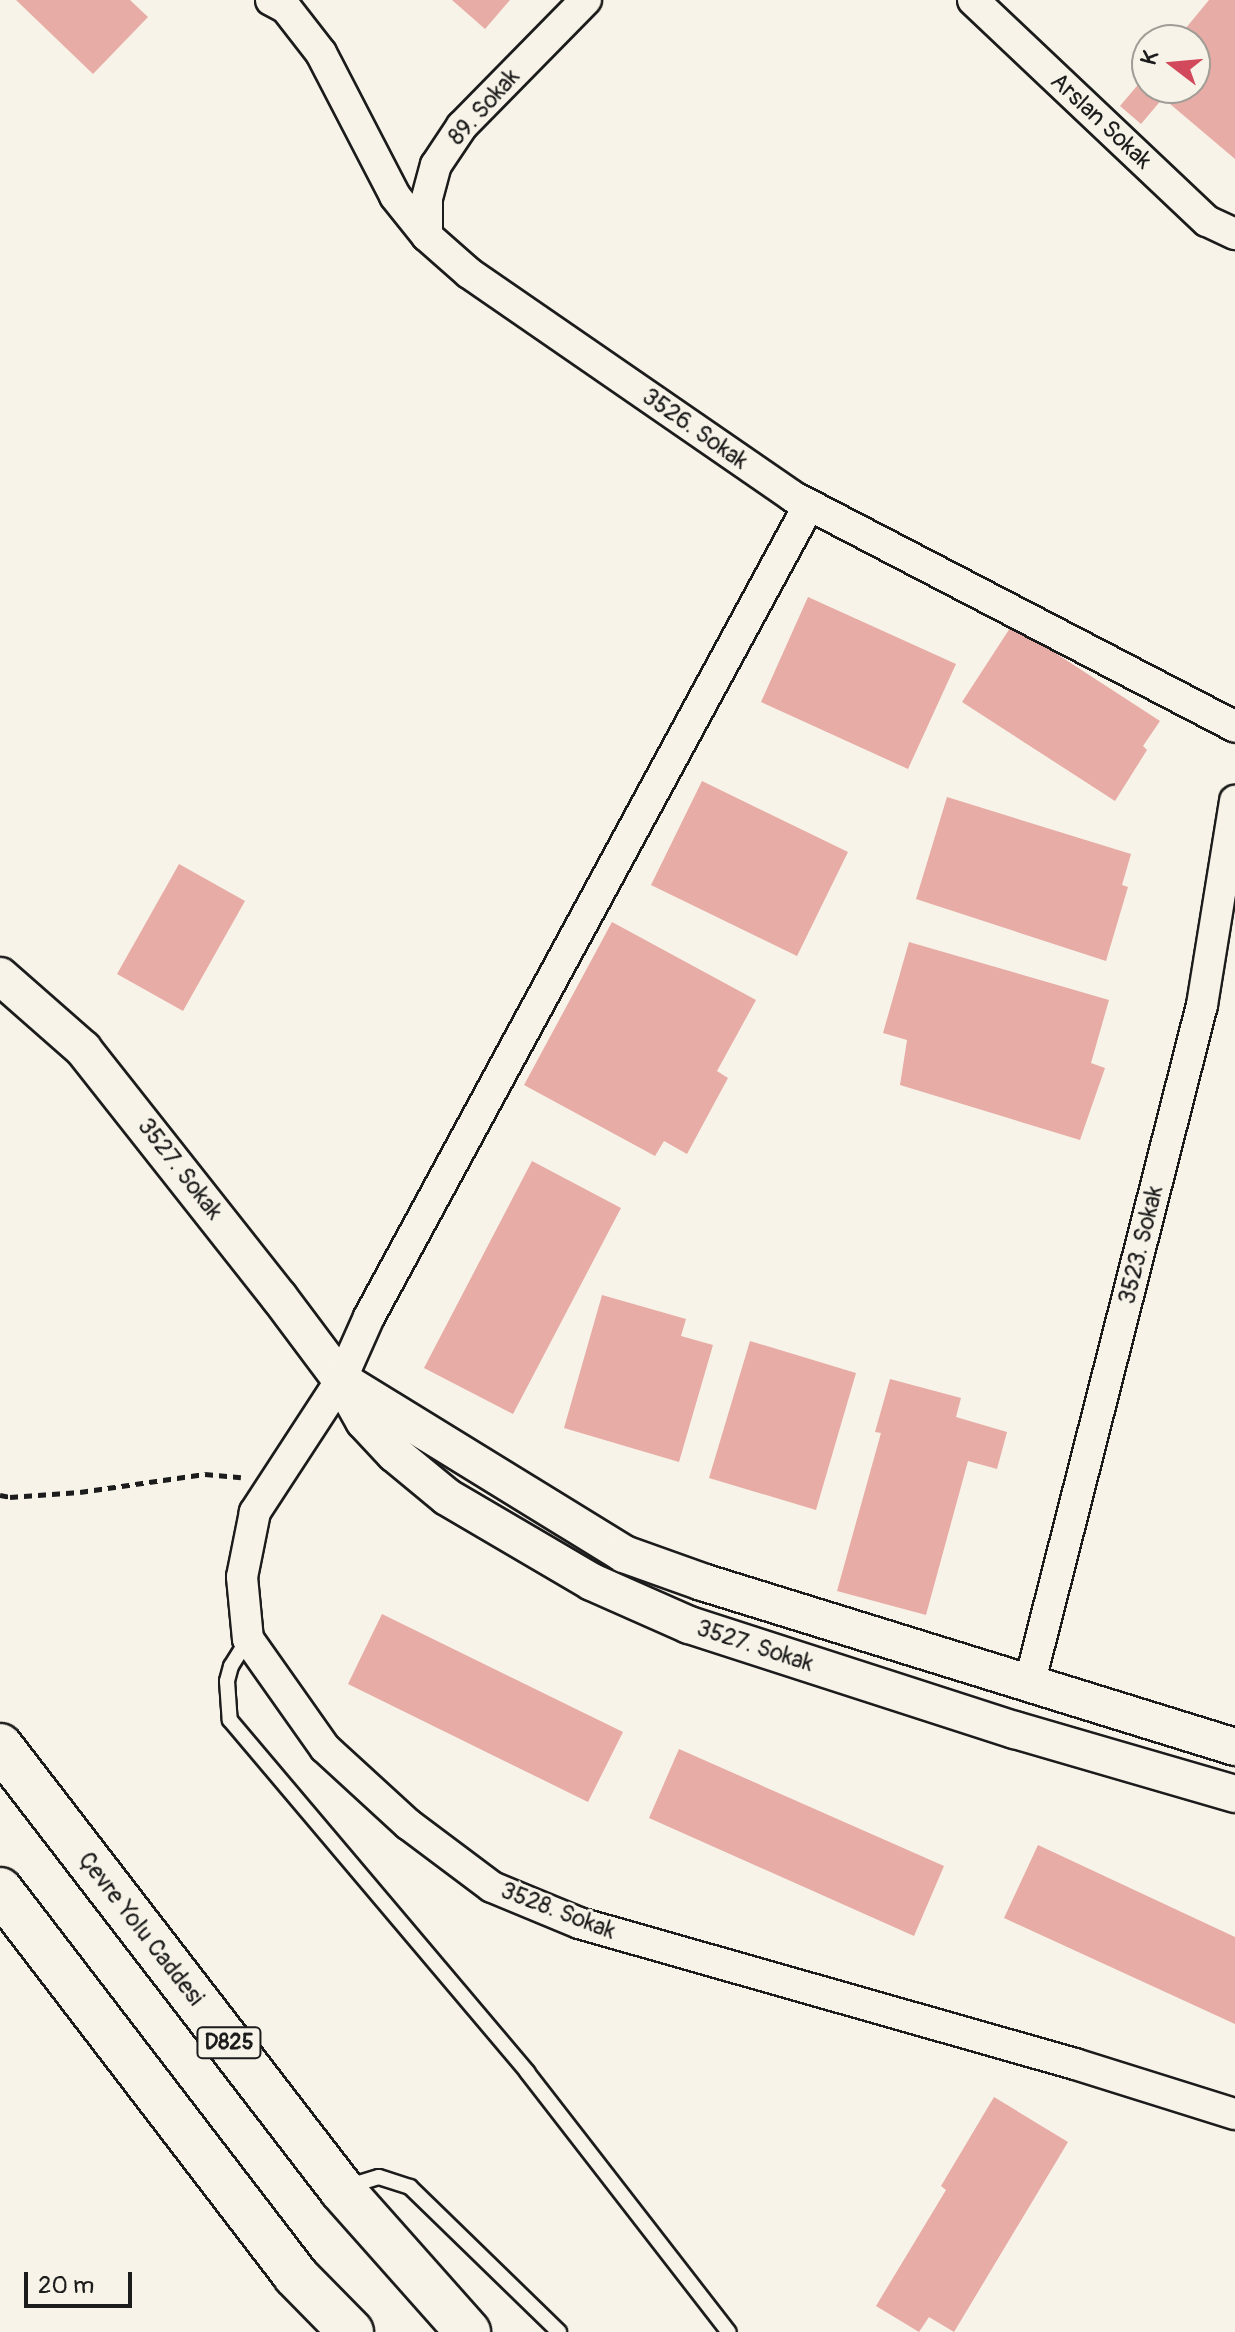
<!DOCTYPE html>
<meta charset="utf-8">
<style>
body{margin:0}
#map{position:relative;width:1235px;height:2332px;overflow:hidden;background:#f7f3e8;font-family:Pangolin,sans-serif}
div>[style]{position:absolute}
.building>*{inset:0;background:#e7aca5}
.path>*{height:5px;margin-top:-2.5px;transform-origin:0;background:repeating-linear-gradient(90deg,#1c1c1c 0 8px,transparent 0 14px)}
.roads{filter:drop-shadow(2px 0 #1c1c1c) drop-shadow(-2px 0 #1c1c1c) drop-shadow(0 2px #1c1c1c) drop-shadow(0 -2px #1c1c1c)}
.service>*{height:14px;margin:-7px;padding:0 7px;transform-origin:7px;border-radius:7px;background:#f7f3e8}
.minor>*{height:30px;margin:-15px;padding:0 15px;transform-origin:15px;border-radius:15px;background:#f7f3e8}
.tertiary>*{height:36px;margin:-18px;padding:0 18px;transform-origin:18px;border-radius:18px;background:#f7f3e8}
.trunk>*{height:44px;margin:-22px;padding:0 22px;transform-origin:22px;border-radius:22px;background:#f7f3e8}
span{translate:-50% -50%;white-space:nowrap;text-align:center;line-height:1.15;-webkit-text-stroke:6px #f7f3e8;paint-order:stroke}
.shield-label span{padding:2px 6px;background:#f7f3e8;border:2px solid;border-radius:6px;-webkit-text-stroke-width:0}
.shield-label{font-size:22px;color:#1c1c1c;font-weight:700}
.street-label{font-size:24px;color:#1c1c1c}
.north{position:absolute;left:1131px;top:24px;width:80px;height:80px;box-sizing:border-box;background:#f7f3e8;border:2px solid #9f9d96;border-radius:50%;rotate:286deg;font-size:22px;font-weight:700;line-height:32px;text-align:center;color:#1c1c1c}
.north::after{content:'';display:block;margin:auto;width:28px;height:36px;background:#d1495b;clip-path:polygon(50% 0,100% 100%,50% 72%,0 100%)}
.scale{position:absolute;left:24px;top:2272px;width:108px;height:36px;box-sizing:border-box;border:4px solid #1c1c1c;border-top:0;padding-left:10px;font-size:24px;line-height:28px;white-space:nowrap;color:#1c1c1c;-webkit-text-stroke:6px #f7f3e8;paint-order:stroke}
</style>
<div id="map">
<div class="building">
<i style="clip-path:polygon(16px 0,130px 0,148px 17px,93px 74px)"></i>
<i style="clip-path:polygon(452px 0,510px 0,485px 29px)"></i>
<i style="clip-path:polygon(1209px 0,1235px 0,1235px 159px,1163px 98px,1141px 124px,1120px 106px,1147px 74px,1147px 88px,1195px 88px,1195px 40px,1176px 40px)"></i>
<i style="clip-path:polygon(808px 597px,956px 664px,908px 769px,761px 702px)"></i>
<i style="clip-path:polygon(1012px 625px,1160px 721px,1143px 746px,1147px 750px,1115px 801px,962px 702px)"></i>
<i style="clip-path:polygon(702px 781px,848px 852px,797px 956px,651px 885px)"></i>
<i style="clip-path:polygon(947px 797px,1131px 854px,1122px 885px,1128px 887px,1106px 961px,916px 899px)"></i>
<i style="clip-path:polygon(179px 864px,245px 901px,183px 1011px,117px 974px)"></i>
<i style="clip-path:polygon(612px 922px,756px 1000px,717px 1071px,728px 1078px,687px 1154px,664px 1141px,655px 1156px,524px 1085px)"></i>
<i style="clip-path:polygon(909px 942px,1109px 1000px,1091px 1063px,1105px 1068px,1080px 1140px,900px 1085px,907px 1040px,883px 1033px)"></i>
<i style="clip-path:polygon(532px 1161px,621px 1208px,513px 1414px,424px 1368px)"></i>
<i style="clip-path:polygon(602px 1295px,686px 1319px,681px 1336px,713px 1345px,679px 1462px,564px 1428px)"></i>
<i style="clip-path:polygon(750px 1341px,856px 1373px,816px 1510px,709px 1478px)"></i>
<i style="clip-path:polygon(890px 1379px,961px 1398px,956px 1417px,1007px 1432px,997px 1469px,968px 1461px,926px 1615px,837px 1591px,881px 1433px,875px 1432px)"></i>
<i style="clip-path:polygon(382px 1614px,623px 1732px,588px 1802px,348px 1684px)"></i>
<i style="clip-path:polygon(679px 1749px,944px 1866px,914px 1936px,649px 1818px)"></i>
<i style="clip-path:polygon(1038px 1845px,1235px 1937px,1235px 2024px,1004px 1918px)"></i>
<i style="clip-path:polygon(994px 2097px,1068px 2142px,954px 2332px,929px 2317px,919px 2332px,876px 2306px,946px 2190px,941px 2186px)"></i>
</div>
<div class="path">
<i style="left:0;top:1495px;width:10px;rotate:11deg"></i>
<i style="left:10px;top:1497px;width:70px;rotate:-4.1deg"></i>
<i style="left:80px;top:1492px;width:126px;rotate:-8.2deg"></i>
<i style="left:205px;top:1474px;width:36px;rotate:5deg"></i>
</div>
<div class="roads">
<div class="service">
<i style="left:248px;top:1639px;width:32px;rotate:122deg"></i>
<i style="left:231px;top:1666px;width:16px;rotate:105deg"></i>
<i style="left:227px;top:1681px;width:39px;rotate:86deg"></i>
<i style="left:230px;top:1720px;width:461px;rotate:49.8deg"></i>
<i style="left:527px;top:2072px;width:329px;rotate:52.2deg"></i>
<i style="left:346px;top:2187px;width:34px;rotate:-17deg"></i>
<i style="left:379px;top:2177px;width:33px;rotate:18deg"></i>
<i style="left:410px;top:2187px;width:208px;rotate:44.2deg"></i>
</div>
<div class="minor">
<i style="left:271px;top:0;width:17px;rotate:28deg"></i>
<i style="left:286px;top:8px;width:57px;rotate:52.1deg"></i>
<i style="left:321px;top:53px;width:161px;rotate:62.6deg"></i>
<i style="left:395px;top:196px;width:51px;rotate:51.3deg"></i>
<i style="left:427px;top:236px;width:56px;rotate:41.4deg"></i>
<i style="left:469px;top:273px;width:393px;rotate:34.6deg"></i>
<i style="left:792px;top:496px;width:500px;rotate:27.5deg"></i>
<i style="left:973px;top:0;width:322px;rotate:43.4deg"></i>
<i style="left:1207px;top:221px;width:31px;rotate:25deg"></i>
<i style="left:427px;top:236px;width:38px;rotate:-90deg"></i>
<i style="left:427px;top:198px;width:34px;rotate:-75deg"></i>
<i style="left:436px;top:165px;width:47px;rotate:-56.3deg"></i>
<i style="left:462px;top:126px;width:177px;rotate:-45.5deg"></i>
<i style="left:809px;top:505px;width:924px;rotate:118.45deg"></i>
<i style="left:369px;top:1317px;width:69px;rotate:114deg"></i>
<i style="left:341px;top:1380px;width:158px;rotate:123.1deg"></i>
<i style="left:255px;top:1512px;width:66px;rotate:101.3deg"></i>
<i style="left:242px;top:1577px;width:62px;rotate:84.5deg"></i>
<i style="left:248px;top:1639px;width:133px;rotate:54.8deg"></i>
<i style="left:325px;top:1748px;width:113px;rotate:42.5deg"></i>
<i style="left:408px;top:1824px;width:105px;rotate:36.9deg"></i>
<i style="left:492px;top:1887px;width:94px;rotate:22.5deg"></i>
<i style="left:579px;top:1923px;width:516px;rotate:15.87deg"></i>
<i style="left:1075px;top:2064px;width:168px;rotate:17.4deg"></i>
<i style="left:1029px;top:1685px;width:702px;rotate:-75.73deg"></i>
<i style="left:1202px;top:1005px;width:207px;rotate:-80.8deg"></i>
</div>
<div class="tertiary">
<i style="left:0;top:976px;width:111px;rotate:41.3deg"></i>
<i style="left:83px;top:1049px;width:316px;rotate:51.7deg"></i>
<i style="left:279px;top:1297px;width:104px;rotate:53.2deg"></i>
<i style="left:341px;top:1380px;width:47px;rotate:60.7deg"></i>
<i style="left:364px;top:1421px;width:45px;rotate:46.8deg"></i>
<i style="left:395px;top:1454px;width:67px;rotate:39.6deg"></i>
<i style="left:447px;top:1497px;width:168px;rotate:30.4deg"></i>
<i style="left:592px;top:1582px;width:106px;rotate:23.9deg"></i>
<i style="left:689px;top:1625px;width:342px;rotate:17.9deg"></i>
<i style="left:1015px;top:1730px;width:229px;rotate:16.2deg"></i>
<i style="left:343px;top:1381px;width:330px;rotate:31.6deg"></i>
<i style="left:624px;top:1554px;width:83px;rotate:19.7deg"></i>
<i style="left:702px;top:1582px;width:558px;rotate:17.2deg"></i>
</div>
<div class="trunk">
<i style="left:0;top:1746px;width:560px;rotate:52.39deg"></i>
<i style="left:342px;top:2190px;width:190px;rotate:48.4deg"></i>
<i style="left:0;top:1890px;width:485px;rotate:52.5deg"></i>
<i style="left:295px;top:2275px;width:80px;rotate:45.5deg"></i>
</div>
</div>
<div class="shield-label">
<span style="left:229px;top:2043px">D825</span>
</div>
<div class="street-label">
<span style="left:484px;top:107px;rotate:-48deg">89. Sokak</span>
<span style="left:1101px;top:121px;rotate:43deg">Arslan Sokak</span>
<span style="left:695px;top:429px;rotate:35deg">3526. Sokak</span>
<span style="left:180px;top:1169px;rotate:52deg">3527. Sokak</span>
<span style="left:1141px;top:1245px;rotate:-76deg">3523. Sokak</span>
<span style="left:755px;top:1646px;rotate:18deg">3527. Sokak</span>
<span style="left:558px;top:1911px;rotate:21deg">3528. Sokak</span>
<span style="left:141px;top:1929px;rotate:52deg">Çevre Yolu Caddesi</span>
</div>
<div class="north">K</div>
<div class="scale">20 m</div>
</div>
